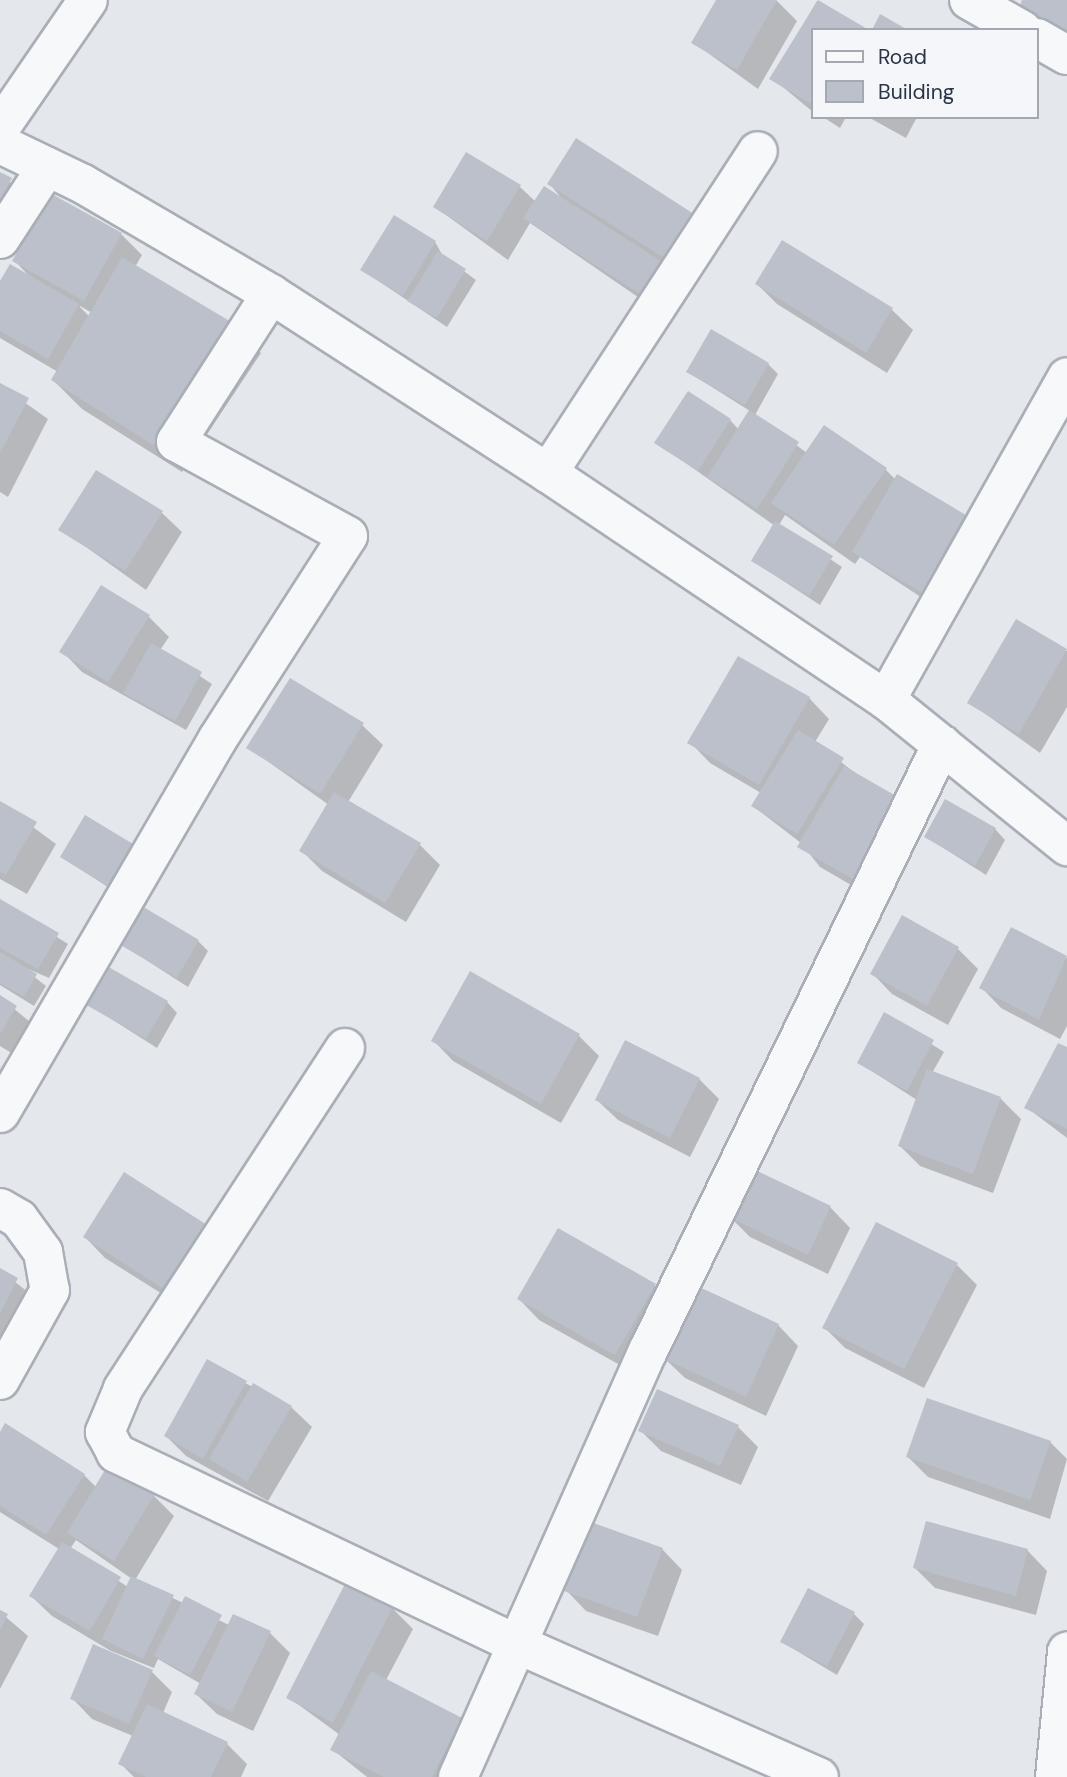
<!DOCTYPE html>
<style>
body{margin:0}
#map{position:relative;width:1067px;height:1777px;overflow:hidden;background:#e4e7ec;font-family:"DM Sans",sans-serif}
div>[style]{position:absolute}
.shadow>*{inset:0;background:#0003}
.building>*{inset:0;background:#bbc0ca}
.roads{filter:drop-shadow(2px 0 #a9aeb7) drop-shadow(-2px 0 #a9aeb7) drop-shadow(0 2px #a9aeb7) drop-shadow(0 -2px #a9aeb7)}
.minor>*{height:38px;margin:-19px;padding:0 19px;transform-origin:19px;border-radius:19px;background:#f7f8fa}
.tertiary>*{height:38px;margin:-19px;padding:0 19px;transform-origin:19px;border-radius:19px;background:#f7f8fa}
span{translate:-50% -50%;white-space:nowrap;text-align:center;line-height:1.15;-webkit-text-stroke:5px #f4f6f9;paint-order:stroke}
.legend{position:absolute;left:811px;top:28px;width:228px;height:91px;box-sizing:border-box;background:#f4f6f9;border:2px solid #a4a8b1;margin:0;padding:9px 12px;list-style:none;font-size:21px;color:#2b3445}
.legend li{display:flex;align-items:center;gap:14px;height:35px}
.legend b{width:35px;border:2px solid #a4a8b1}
</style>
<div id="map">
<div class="shadow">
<i style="clip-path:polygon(718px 0,776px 0,797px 21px,758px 89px,694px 43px)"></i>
<i style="clip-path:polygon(1024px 0,1067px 0,1067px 39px,1042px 25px)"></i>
<i style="clip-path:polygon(817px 1px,865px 30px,813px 30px,813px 112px,772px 78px)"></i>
<i style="clip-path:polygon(823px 117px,846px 117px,840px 128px)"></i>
<i style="clip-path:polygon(868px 117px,917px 117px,906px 138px)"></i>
<i style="clip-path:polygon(577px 140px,690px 281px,667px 317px,530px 223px,508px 260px,435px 207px,520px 187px,536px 202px,562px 199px,549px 183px)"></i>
<i style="clip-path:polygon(0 174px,31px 200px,0 260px)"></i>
<i style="clip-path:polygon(evenodd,50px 195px,121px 234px,142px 255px,135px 267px,232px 324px,261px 353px,182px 472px,82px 409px,53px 380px,58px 372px,0 338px,0 285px,29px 276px,14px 260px,50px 195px,80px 306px,92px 313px,90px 317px,80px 307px,80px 306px)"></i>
<i style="clip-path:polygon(435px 242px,443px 256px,476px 280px,447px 327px,362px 270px)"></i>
<i style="clip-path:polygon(783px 242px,892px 310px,913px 330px,887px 373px,777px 304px,757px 284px)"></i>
<i style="clip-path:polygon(768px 364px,778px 374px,755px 415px,807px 453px,886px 470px,896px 480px,951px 617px,860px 557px,855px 564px,785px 515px,779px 525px,842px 567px,820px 605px,753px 561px,775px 526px,656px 442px,730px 420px,739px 430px,750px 411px,688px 372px)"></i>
<i style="clip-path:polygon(0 385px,48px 419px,8px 497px,0 492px)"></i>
<i style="clip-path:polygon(161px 512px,182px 532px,146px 590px,61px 529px)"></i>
<i style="clip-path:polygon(148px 616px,169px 637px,160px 650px,212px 684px,186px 730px,82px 672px,62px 651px)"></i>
<i style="clip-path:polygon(1017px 621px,1067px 651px,1067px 707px,1040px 753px,969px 702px)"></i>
<i style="clip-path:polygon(809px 698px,829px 719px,815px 742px,863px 779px,877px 900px,820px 867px,801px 843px,753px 806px,761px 793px,710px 763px,690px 742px)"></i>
<i style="clip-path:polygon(362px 725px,383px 745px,348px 802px,420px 845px,440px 865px,406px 922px,322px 871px,301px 850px,329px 805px,249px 748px)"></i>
<i style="clip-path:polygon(0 803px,56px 844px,27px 894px,0 879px)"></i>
<i style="clip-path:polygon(995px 829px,1005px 840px,986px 875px,926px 837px)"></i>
<i style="clip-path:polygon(136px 848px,123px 897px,62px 857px)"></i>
<i style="clip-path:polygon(0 901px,68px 944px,49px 978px,19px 965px,46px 986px,34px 1006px,0 985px)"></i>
<i style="clip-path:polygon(1012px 930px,1067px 958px,1067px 1026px,1060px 1039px,1001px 1008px,981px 987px)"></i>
<i style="clip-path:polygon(115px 940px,198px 941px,208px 951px,188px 987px)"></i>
<i style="clip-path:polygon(958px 949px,978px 969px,948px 1025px,892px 994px,872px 973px)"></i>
<i style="clip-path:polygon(0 997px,36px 1027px,18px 1057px,0 1046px)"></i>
<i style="clip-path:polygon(167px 1002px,177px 1013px,157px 1048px,86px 1003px)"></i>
<i style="clip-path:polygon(885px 1015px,944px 1052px,932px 1073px,1001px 1099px,1021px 1119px,993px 1193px,920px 1166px,900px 1146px,917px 1100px,859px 1063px)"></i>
<i style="clip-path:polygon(579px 1036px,599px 1056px,561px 1123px,453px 1061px,433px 1040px)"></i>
<i style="clip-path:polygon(1067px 1049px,1067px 1138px,1026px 1107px)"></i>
<i style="clip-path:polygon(699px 1079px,719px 1099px,690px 1157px,618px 1120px,597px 1100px)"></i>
<i style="clip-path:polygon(125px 1175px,194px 1314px,105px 1258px,85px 1237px)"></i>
<i style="clip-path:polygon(830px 1207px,850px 1228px,828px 1274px,750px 1237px,730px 1217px)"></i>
<i style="clip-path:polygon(957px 1265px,977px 1285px,924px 1388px,845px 1348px,824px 1327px)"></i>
<i style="clip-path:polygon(0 1270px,38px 1300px,0 1350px)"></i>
<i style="clip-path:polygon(654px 1285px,675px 1305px,636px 1374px,539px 1320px,519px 1299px)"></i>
<i style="clip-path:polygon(778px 1325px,798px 1346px,766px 1416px,685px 1378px,664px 1358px)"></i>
<i style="clip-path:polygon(245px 1383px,291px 1407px,312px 1427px,268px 1501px,186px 1456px,166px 1436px)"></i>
<i style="clip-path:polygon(738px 1427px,758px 1447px,741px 1485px,661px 1451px,640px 1430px)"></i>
<i style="clip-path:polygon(evenodd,0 1435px,84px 1475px,96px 1487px,154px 1496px,174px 1516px,135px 1580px,229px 1625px,270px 1633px,290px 1653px,253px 1731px,217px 1714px,196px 1694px,201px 1684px,158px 1659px,154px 1668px,111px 1651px,52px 1616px,31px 1596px,59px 1549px,0 1512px,0 1435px,76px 1540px,132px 1579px,128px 1587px,70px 1549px,76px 1540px)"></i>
<i style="clip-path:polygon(1050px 1442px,1067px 1459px,1050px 1519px,928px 1477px,908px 1457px)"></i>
<i style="clip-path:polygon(662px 1549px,682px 1570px,658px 1636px,586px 1611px,566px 1590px)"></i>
<i style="clip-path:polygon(1027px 1550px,1047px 1571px,1036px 1615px,935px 1588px,915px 1568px)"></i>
<i style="clip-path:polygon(346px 1585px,392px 1608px,413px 1629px,386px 1680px,461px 1720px,482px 1740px,463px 1777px,367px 1777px,332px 1749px,340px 1735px,288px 1697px)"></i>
<i style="clip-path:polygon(0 1612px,28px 1636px,0 1689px)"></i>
<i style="clip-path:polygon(854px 1614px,864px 1624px,837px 1675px,782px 1642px)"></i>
<i style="clip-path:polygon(152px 1672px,172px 1692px,163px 1713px,227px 1744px,247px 1764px,241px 1777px,134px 1777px,120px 1763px,133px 1736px,92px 1719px,72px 1698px)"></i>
</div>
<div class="building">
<i style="clip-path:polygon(716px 0,777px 0,737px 70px,691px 43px)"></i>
<i style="clip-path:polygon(818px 0,869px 30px,813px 30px,813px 105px,769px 79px)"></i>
<i style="clip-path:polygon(1022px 0,1067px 0,1067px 32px,1020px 5px)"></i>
<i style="clip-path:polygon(880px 14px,908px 30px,872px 30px)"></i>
<i style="clip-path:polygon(576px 138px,697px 216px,669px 261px,547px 184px)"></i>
<i style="clip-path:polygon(466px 152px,521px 185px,487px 241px,433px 207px)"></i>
<i style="clip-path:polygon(0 172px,12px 178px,0 201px)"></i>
<i style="clip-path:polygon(544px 186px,667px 265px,646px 298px,523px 218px)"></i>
<i style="clip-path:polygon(50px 193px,122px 233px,84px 301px,12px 261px)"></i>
<i style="clip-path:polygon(394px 215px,436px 241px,403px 296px,360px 270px)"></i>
<i style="clip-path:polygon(782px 240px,893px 308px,866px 353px,755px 284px)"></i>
<i style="clip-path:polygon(438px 251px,466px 269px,437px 318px,407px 301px)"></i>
<i style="clip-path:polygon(122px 257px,233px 323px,153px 445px,51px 380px)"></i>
<i style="clip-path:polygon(10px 264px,79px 304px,48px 359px,0 331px,0 281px)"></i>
<i style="clip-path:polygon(711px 329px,769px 363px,745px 405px,686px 372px)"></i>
<i style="clip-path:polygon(0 383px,29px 398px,0 453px)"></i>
<i style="clip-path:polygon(688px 391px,731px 419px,698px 471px,654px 443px)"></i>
<i style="clip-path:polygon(749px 410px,799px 442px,757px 509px,707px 477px)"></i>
<i style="clip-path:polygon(824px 425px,887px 468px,834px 545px,771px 503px)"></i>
<i style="clip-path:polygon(96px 470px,163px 511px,125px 571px,58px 530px)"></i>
<i style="clip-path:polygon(897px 474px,976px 521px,931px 598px,852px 552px)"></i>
<i style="clip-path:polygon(775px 521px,833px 556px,809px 596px,751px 561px)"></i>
<i style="clip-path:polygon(101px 585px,150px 615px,108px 682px,59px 652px)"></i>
<i style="clip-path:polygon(1016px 619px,1067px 649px,1019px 734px,967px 703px)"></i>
<i style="clip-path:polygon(151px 643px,202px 672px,175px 721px,123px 693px)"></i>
<i style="clip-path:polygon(738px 656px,810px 697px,759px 785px,687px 743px)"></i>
<i style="clip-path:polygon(290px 678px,364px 723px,320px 794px,246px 748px)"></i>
<i style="clip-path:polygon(798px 730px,844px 758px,797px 834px,751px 806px)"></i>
<i style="clip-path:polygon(844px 766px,903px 800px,856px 881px,797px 847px)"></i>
<i style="clip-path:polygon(334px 792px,421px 843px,385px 903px,299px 851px)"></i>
<i style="clip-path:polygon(945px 799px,996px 828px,975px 866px,924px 837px)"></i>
<i style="clip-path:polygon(0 801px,37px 822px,6px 875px,0 872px)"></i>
<i style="clip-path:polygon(85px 815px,138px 847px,112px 889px,60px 857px)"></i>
<i style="clip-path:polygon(0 899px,59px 933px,38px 969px,0 948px)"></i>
<i style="clip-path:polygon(135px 902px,199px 940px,177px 978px,112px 940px)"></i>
<i style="clip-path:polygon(902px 915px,959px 947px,927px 1006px,870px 974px)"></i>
<i style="clip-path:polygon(1011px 927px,1067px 956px,1039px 1020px,979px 988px)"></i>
<i style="clip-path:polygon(0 952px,37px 974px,24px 997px,0 983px)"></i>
<i style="clip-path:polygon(105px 965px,168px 1001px,146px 1039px,83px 1003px)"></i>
<i style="clip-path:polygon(470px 971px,580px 1034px,541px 1104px,431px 1041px)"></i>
<i style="clip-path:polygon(0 995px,17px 1006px,0 1034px)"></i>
<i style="clip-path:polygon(884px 1012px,934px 1040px,907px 1091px,857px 1063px)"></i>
<i style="clip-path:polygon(625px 1040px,700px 1078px,670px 1138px,595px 1100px)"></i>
<i style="clip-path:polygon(1058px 1043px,1067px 1047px,1067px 1129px,1024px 1108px)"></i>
<i style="clip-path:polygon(927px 1069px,1001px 1097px,973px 1174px,898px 1146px)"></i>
<i style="clip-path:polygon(751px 1168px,831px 1206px,808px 1255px,728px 1217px)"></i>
<i style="clip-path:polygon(124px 1172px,215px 1230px,173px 1295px,83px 1237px)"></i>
<i style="clip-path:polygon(876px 1222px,958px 1263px,904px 1369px,822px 1328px)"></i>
<i style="clip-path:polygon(558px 1228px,656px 1284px,615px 1355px,517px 1299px)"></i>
<i style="clip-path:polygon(0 1268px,18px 1278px,0 1313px)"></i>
<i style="clip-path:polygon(695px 1285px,779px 1324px,746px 1397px,662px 1358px)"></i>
<i style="clip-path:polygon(207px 1359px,247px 1381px,203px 1459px,164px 1436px)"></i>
<i style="clip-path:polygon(253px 1383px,292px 1406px,247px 1482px,209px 1459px)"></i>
<i style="clip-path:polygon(657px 1389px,739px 1425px,720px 1466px,638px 1431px)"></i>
<i style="clip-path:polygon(927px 1398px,1051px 1441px,1030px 1500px,906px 1457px)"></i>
<i style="clip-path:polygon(5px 1423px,85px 1474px,46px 1535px,0 1506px,0 1432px)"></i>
<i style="clip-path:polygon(108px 1465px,155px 1494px,114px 1561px,67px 1533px)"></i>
<i style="clip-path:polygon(588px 1521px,663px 1548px,637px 1617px,564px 1591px)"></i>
<i style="clip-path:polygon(926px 1521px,1028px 1549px,1016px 1596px,913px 1568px)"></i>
<i style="clip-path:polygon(62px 1542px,121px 1577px,90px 1631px,29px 1596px)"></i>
<i style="clip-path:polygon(131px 1576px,174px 1595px,143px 1659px,102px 1639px)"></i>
<i style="clip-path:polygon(346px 1582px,393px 1607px,333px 1723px,286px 1698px)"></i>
<i style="clip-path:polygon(808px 1588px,855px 1612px,827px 1666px,780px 1642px)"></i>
<i style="clip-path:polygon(185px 1596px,222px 1615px,190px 1675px,154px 1656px)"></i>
<i style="clip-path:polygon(0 1610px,8px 1614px,0 1630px)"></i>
<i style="clip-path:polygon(233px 1614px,271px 1631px,232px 1712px,194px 1694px)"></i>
<i style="clip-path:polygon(93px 1644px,153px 1670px,129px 1724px,70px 1699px)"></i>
<i style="clip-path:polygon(371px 1671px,462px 1718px,432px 1777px,384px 1777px,330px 1750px)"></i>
<i style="clip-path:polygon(147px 1704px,228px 1742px,211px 1777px,146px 1777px,118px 1764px)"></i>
</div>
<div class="roads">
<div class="minor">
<i style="left:969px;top:0;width:61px;rotate:29.5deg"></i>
<i style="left:1037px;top:38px;width:34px;rotate:30deg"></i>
<i style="left:0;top:128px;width:155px;rotate:-55.5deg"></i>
<i style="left:0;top:239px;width:86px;rotate:-56.9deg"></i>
<i style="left:548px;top:473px;width:384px;rotate:-56.9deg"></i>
<i style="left:886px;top:700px;width:370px;rotate:-60.7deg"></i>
<i style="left:345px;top:1048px;width:407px;rotate:123.1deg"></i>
<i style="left:123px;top:1389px;width:47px;rotate:112.7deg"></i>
<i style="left:105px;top:1432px;width:24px;rotate:62deg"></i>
<i style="left:116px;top:1453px;width:444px;rotate:25.5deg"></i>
<i style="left:517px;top:1644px;width:330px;rotate:23.8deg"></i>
<i style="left:0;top:1113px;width:432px;rotate:-59.8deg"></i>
<i style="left:217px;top:740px;width:242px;rotate:-57.3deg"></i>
<i style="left:348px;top:536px;width:196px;rotate:-151.3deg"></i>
<i style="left:176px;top:442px;width:176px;rotate:-57.3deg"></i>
<i style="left:0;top:1208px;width:22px;rotate:30deg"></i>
<i style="left:19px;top:1219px;width:41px;rotate:54deg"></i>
<i style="left:43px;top:1252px;width:39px;rotate:80deg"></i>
<i style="left:50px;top:1290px;width:103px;rotate:119.1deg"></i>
<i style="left:458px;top:1777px;width:466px;rotate:-66deg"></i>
<i style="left:648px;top:1351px;width:674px;rotate:-64.16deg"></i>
</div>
<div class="tertiary">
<i style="left:0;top:144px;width:92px;rotate:25.7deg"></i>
<i style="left:83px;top:184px;width:218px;rotate:30.3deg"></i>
<i style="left:271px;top:294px;width:330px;rotate:32.9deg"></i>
<i style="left:548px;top:473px;width:407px;rotate:33.9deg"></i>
<i style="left:886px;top:700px;width:233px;rotate:38.9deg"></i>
<i style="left:1055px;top:1777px;width:126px;rotate:-84.5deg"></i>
</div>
</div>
<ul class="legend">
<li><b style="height:9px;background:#f7f8fa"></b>Road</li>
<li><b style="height:19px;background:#bbc0ca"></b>Building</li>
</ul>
</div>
